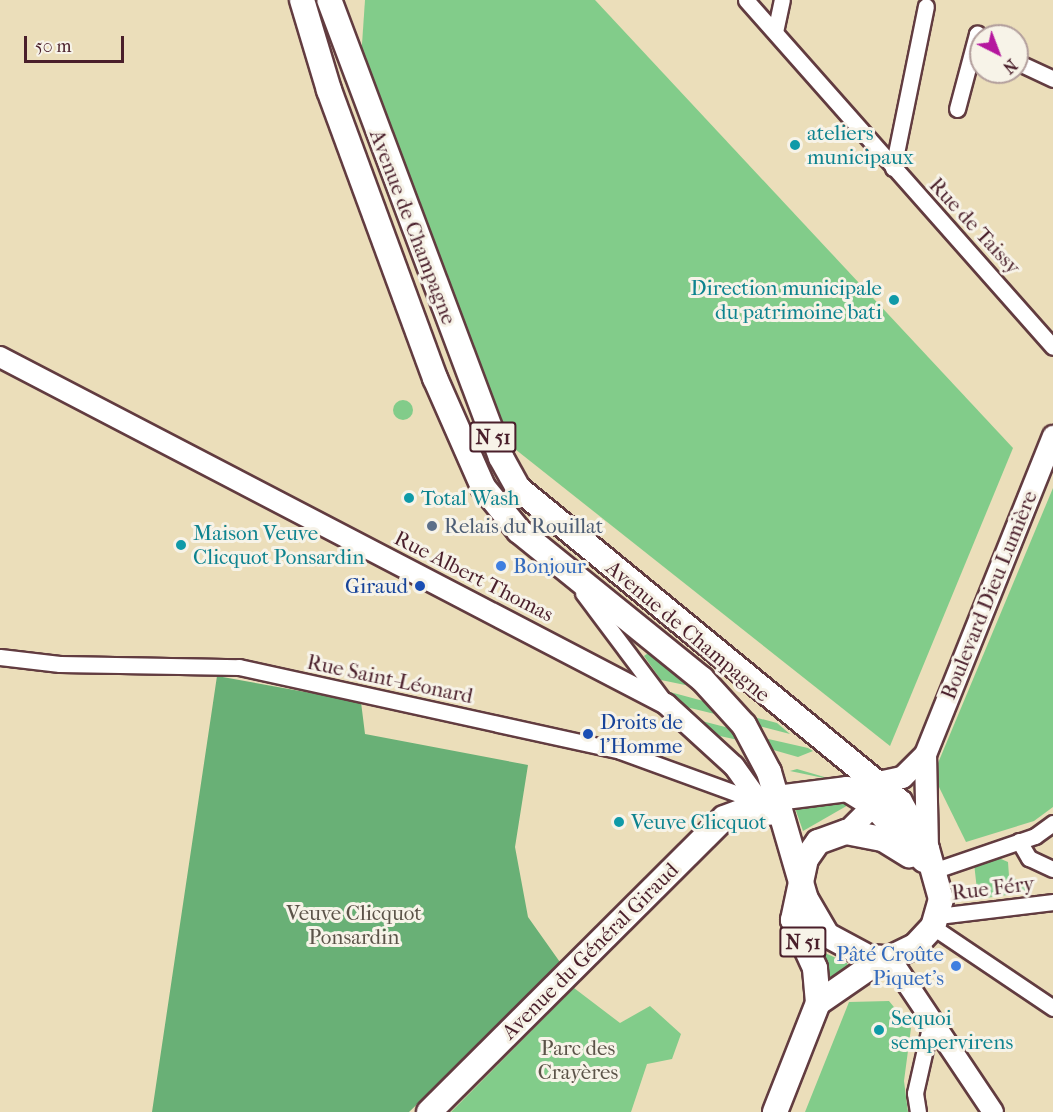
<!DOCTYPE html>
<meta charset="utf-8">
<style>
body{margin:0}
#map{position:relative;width:1053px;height:1112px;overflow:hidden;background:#ebdeba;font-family:"IM FELL French Canon",serif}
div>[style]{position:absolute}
.green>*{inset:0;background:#82cc8a}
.round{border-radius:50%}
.forest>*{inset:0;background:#69b076}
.roads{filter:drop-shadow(2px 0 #623c40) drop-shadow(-2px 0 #623c40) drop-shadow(0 2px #623c40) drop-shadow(0 -2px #623c40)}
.minor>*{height:15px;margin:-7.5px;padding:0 7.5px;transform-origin:7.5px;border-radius:7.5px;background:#fff}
.tertiary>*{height:20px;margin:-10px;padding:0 10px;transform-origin:10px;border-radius:10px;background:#fff}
.secondary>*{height:21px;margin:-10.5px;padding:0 10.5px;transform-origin:10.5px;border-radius:10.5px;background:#fff}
.primary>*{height:24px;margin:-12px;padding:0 12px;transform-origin:12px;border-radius:12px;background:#fff}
.dots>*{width:16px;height:16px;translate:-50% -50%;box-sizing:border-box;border:3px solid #f7f3e8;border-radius:50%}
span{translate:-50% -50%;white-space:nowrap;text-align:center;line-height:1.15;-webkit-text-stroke:6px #f7f3e8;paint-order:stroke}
.shield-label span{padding:2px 4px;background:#f7f3e8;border:2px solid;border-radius:4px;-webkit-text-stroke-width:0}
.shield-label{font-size:20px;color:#4a1f2b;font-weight:700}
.culture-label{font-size:21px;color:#0d838f}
.left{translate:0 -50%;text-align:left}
.right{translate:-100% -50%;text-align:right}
.street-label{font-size:21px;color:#4a1f2b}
.service-label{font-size:21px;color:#4e5e75}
.shop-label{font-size:21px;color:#366cbe}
.transit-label{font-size:21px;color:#164399}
.park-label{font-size:21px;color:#5b5348}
.north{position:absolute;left:969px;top:24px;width:60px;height:60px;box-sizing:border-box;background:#f7f3e8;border:2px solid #b29e9c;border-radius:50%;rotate:138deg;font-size:16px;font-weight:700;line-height:24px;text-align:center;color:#4a1f2b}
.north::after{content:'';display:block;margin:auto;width:21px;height:27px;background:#b5179e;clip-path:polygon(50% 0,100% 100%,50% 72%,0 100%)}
.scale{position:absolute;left:24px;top:36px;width:100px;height:27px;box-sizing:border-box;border:3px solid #4a1f2b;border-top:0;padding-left:8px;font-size:18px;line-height:21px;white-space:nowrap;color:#4a1f2b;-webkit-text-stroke:4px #f7f3e8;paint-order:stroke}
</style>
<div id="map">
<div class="green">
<i style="clip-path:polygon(365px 0,595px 0,1013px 448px,890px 746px,501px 438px,361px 59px)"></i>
<i class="round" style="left:393px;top:400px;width:20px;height:20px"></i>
<i style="clip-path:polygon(1053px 488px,1053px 807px,1034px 821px,966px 842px,938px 785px,938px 763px)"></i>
<i style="clip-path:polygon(648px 653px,667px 665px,690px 686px,661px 680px,644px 656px)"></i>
<i style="clip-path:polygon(670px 692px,707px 702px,719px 715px,682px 706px)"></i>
<i style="clip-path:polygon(750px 716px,777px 723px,790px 734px,755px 725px)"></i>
<i style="clip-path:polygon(698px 720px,729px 728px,738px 740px,720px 736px)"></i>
<i style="clip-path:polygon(764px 738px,808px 748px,813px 751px,798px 757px,770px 749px)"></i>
<i style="clip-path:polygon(797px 769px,838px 781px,790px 771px)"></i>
<i style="clip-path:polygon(849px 801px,850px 804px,803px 831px,795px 808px)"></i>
<i style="clip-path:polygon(994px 856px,1008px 862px,1009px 876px,1032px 886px,1029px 892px,978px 899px,974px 863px)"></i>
<i style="clip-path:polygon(825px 953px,847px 963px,849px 968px,831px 981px,820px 957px)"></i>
<i style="clip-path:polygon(574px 988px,620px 1023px,650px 1006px,681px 1034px,672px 1059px,647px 1064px,631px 1112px,451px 1112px)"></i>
<i style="clip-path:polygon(889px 1001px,911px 1028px,904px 1081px,908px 1112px,805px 1112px,849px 1002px)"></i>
</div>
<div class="forest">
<i style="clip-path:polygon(217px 676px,361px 702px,365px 734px,528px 765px,515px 847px,528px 917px,562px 965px,409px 1112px,152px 1112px)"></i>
</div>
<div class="roads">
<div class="minor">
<i style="left:746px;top:0;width:463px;rotate:48.5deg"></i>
<i style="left:775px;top:32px;width:33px;rotate:-78deg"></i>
<i style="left:1017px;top:62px;width:40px;rotate:25deg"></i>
<i style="left:957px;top:109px;width:78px;rotate:-75.1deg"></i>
<i style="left:977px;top:34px;width:6px;rotate:45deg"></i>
<i style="left:893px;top:168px;width:165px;rotate:-78.5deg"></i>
<i style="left:583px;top:593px;width:139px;rotate:53.2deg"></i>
<i style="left:0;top:657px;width:60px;rotate:6.7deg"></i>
<i style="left:60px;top:664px;width:179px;rotate:1deg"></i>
<i style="left:239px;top:667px;width:390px;rotate:12.4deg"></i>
<i style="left:620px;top:751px;width:149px;rotate:20deg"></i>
<i style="left:1019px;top:841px;width:20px;rotate:60deg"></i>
<i style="left:1029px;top:858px;width:26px;rotate:25deg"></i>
<i style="left:933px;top:871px;width:108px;rotate:-18.9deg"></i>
<i style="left:1035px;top:836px;width:22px;rotate:-36deg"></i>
<i style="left:938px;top:916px;width:116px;rotate:-6.9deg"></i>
<i style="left:933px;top:927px;width:145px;rotate:34deg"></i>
<i style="left:918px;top:1112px;width:19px;rotate:-99deg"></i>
<i style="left:915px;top:1093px;width:77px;rotate:-77.2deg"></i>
</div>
<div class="tertiary">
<i style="left:0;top:357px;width:751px;rotate:27.52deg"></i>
<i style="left:666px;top:704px;width:92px;rotate:42.4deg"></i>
<i style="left:734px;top:766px;width:60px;rotate:54.5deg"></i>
<i style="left:890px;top:958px;width:185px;rotate:56.2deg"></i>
</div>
<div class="secondary">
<i style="left:864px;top:785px;width:39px;rotate:-12deg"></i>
<i style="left:902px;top:777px;width:33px;rotate:-45deg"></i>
<i style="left:846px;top:832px;width:54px;rotate:-45deg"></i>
<i style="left:927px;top:849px;width:95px;rotate:-91.2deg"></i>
<i style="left:925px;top:754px;width:343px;rotate:-68.1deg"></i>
</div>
<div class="primary">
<i style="left:302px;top:0;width:94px;rotate:73.3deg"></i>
<i style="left:329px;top:90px;width:307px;rotate:69.8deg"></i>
<i style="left:435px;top:378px;width:119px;rotate:66.2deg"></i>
<i style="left:483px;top:487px;width:57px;rotate:50.7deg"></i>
<i style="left:519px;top:531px;width:235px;rotate:39deg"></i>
<i style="left:702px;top:679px;width:62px;rotate:47.6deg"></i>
<i style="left:744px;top:725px;width:53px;rotate:62deg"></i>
<i style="left:769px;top:772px;width:132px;rotate:73.8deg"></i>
<i style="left:806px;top:899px;width:42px;rotate:59.7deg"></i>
<i style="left:827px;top:935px;width:47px;rotate:28.2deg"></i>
<i style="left:868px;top:957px;width:22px;rotate:3deg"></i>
<i style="left:890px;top:958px;width:28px;rotate:-26deg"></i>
<i style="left:915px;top:946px;width:26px;rotate:-47deg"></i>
<i style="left:933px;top:927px;width:29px;rotate:-74deg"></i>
<i style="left:941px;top:899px;width:52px;rotate:-105.6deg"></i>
<i style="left:927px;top:849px;width:54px;rotate:-119.9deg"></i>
<i style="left:900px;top:802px;width:494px;rotate:-140.6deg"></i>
<i style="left:518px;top:488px;width:35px;rotate:-119deg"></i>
<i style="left:501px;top:457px;width:488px;rotate:-110.6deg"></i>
<i style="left:818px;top:1003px;width:79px;rotate:-34.7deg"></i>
<i style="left:429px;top:1112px;width:416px;rotate:-44.9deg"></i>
<i style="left:724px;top:818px;width:57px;rotate:-20.7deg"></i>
<i style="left:777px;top:798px;width:71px;rotate:-7.3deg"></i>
<i style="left:847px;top:789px;width:31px;rotate:32deg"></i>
<i style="left:873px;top:805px;width:75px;rotate:47.2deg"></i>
<i style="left:775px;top:1112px;width:117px;rotate:-68.5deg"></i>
<i style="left:818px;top:1003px;width:35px;rotate:-95deg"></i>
<i style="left:815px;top:968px;width:53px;rotate:-114.6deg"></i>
<i style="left:793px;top:920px;width:62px;rotate:-78deg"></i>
<i style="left:806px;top:859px;width:21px;rotate:-55deg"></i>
<i style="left:818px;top:842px;width:30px;rotate:-20deg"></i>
<i style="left:846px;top:832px;width:38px;rotate:11deg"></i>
<i style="left:883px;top:839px;width:31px;rotate:32deg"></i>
</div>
</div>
<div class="dots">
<i style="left:795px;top:145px;background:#0f9aa8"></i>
<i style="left:894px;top:300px;background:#0f9aa8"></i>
<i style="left:409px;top:498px;background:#0f9aa8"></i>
<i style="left:432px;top:526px;background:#5c6f8a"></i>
<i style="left:181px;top:545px;background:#0f9aa8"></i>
<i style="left:501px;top:566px;background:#3f7fe0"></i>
<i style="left:420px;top:586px;background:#1a4fb4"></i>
<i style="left:588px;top:734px;background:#1a4fb4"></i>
<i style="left:619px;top:822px;background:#0f9aa8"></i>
<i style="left:956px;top:966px;background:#3f7fe0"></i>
<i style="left:879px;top:1030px;background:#0f9aa8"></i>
</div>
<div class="shield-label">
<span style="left:493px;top:437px">N 51</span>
<span style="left:803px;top:942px">N 51</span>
</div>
<div class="culture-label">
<span class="left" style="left:807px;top:145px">ateliers<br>municipaux</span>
<span class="right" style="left:882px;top:300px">Direction municipale<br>du patrimoine bati</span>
<span class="left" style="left:421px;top:498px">Total Wash</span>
<span class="left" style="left:193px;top:545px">Maison Veuve<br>Clicquot Ponsardin</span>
<span class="left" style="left:631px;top:822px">Veuve Clicquot</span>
<span class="left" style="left:891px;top:1030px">Sequoi<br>sempervirens</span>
</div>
<div class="street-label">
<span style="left:975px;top:226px;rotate:47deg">Rue de Taissy</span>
<span style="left:413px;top:227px;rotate:69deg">Avenue de Champagne</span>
<span style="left:474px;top:576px;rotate:27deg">Rue Albert Thomas</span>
<span style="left:989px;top:595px;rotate:-68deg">Boulevard Dieu Lumière</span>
<span style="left:688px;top:631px;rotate:40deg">Avenue de Champagne</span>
<span style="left:390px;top:679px;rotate:12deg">Rue Saint-Léonard</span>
<span style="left:993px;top:888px;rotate:-7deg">Rue Féry</span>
<span style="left:590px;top:951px;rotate:-45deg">Avenue du Général Giraud</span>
</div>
<div class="service-label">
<span class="left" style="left:444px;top:526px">Relais du Rouillat</span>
</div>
<div class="shop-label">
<span class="left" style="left:513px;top:566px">Bonjour</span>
<span class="right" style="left:944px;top:966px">Pâté Croûte<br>Piquet's</span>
</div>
<div class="transit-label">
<span class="right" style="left:408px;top:586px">Giraud</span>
<span class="left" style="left:600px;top:734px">Droits de<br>l'Homme</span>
</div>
<div class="park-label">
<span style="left:354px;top:925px">Veuve Clicquot<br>Ponsardin</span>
<span style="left:578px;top:1060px">Parc des<br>Crayères</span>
</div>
<div class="north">N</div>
<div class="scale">50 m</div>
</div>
